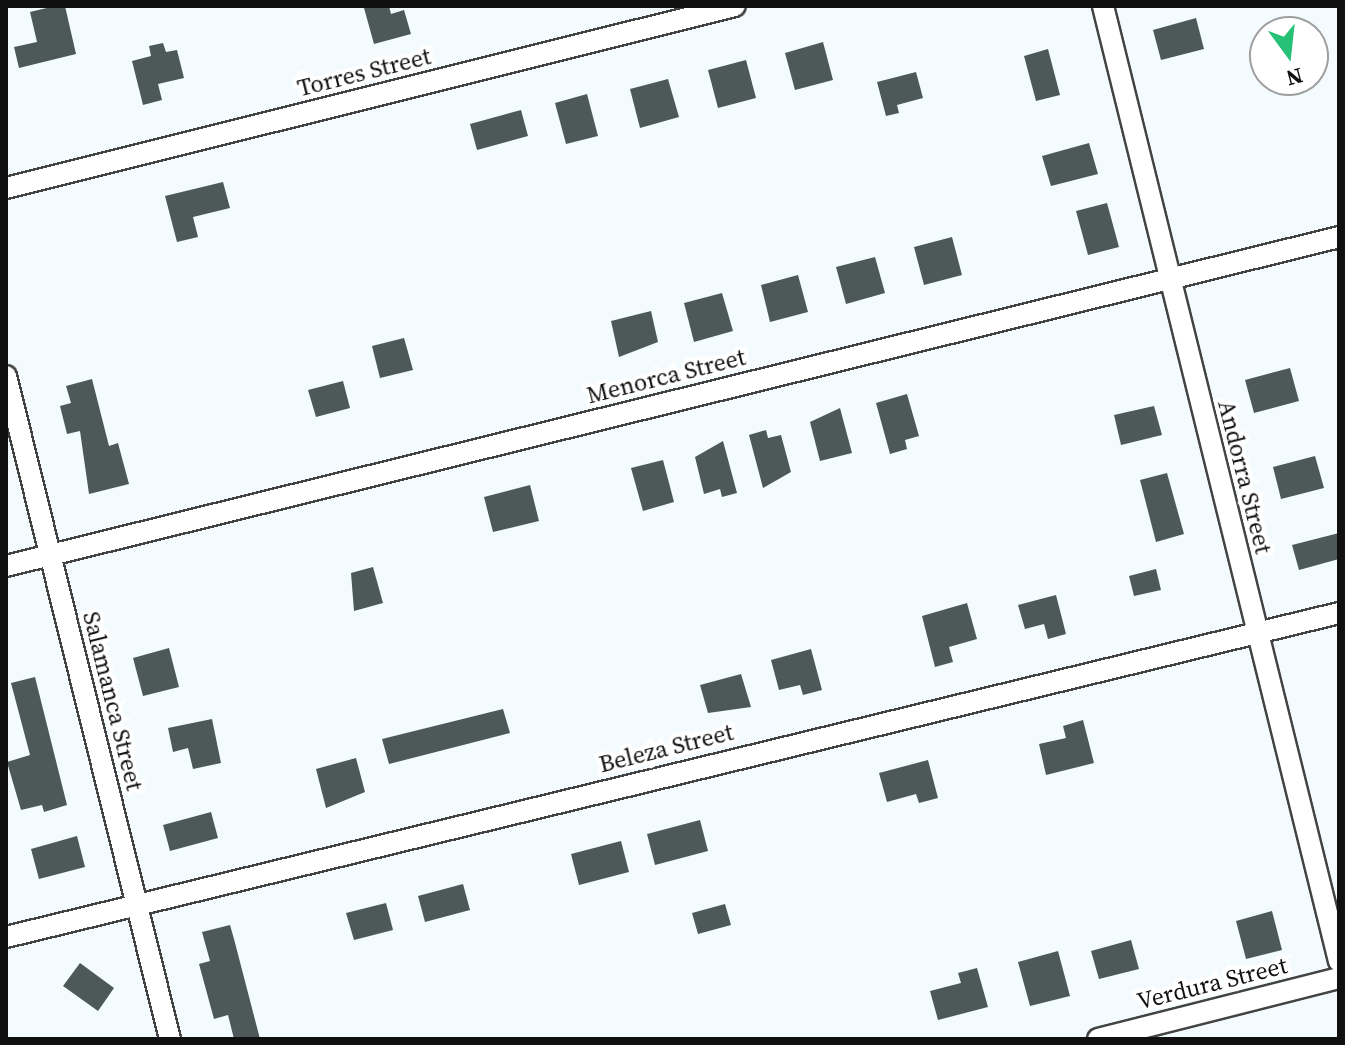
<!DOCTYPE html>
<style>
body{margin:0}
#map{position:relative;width:1345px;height:1045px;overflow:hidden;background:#f3fbff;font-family:"Source Serif 4",serif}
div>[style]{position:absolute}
.building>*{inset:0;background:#4c5958}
.roads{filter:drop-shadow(2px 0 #434343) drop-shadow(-2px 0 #434343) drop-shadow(0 2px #434343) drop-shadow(0 -2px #434343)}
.minor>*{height:20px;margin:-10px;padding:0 10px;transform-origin:10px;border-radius:10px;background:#fff}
span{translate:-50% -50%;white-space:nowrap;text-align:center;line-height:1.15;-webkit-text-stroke:8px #fff;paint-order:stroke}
.street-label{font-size:24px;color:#101010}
.frame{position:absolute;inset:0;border:8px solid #101010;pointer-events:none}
.north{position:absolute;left:1249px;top:16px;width:80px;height:80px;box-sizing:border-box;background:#fff;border:2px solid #9f9f9f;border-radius:50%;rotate:165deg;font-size:22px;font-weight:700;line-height:32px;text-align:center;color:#101010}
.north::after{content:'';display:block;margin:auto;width:28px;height:36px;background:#27c175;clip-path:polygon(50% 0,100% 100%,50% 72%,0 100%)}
</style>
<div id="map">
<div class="building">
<i style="clip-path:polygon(55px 6px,65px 6px,76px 54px,19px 68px,14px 47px,37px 42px,30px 12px)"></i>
<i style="clip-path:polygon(389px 6px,391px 14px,404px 10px,411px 34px,374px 44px,364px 8px)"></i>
<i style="clip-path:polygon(1196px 18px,1204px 49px,1161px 60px,1153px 30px)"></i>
<i style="clip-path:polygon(823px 42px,833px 80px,795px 90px,785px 53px)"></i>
<i style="clip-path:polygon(163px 43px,166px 52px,177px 50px,184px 78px,158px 84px,162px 100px,143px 105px,132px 61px,151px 56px,149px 46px)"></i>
<i style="clip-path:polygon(1048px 49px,1060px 95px,1036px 101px,1024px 56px)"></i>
<i style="clip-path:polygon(746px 60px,756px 98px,718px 108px,708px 70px)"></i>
<i style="clip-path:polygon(916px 72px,923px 98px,897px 105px,899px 113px,886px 116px,877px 82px)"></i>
<i style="clip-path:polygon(668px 79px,679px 117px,640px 128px,630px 89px)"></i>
<i style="clip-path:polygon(587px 94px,598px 136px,566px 144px,555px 103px)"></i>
<i style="clip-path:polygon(521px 110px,528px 136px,477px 150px,470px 124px)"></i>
<i style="clip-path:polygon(1089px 143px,1098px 174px,1051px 186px,1042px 156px)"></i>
<i style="clip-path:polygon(223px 182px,230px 208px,193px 217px,198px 237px,177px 242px,165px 196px)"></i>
<i style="clip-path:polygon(1107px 203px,1119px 247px,1088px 255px,1076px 211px)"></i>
<i style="clip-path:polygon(952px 237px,962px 275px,924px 285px,914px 247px)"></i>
<i style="clip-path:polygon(875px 257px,885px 293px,846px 304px,836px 267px)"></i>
<i style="clip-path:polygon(798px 275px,808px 312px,770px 322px,761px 285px)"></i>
<i style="clip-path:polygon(722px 293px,733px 331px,694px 342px,684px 303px)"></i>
<i style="clip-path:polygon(651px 311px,658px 342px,619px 357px,611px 321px)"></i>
<i style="clip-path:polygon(404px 338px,413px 370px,380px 378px,372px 346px)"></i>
<i style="clip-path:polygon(1290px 368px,1299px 401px,1254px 413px,1245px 380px)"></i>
<i style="clip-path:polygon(92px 379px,109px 446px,118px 443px,129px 484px,89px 494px,80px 431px,67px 434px,60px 406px,71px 403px,66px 386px)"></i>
<i style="clip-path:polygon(343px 381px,350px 408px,316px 417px,308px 390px)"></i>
<i style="clip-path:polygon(907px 394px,919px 436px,905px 440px,907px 449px,890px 454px,876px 403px)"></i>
<i style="clip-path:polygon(1154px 406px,1162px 435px,1121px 445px,1114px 415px)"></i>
<i style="clip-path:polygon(840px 408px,852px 453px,820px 461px,810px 422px)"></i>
<i style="clip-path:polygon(766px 430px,768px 438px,781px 435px,791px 472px,763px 488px,749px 435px)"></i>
<i style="clip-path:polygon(723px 441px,737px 493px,722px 497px,720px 489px,704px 494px,695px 457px)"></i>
<i style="clip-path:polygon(1315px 456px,1324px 488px,1281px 499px,1273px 467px)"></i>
<i style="clip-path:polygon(663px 460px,674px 502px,643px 511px,631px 468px)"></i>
<i style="clip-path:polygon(1167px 473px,1184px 534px,1156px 542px,1140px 480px)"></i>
<i style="clip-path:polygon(530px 485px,539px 521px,493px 532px,484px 497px)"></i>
<i style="clip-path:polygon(1339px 533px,1339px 559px,1299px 570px,1292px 545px)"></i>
<i style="clip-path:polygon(373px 567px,383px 603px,354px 611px,351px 573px)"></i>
<i style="clip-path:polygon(1156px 569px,1161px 590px,1134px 596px,1129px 576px)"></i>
<i style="clip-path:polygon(1056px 595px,1066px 634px,1048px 639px,1044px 624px,1025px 629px,1018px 605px)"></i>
<i style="clip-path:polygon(967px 603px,977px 639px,949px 647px,953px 662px,935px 667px,922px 616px)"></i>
<i style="clip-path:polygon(169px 648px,179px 687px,143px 696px,133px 658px)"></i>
<i style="clip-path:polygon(811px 649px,822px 690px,803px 695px,800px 685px,779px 690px,771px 660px)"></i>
<i style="clip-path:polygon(741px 674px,751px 707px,708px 713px,700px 685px)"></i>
<i style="clip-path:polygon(35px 677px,67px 805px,44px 812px,42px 805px,21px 810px,7px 762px,30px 755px,11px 683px)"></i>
<i style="clip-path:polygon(503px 709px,510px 733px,389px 764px,382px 739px)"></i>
<i style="clip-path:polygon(212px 719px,221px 763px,193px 769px,188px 748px,173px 752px,168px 728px)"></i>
<i style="clip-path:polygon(1083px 720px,1094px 763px,1046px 775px,1039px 744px,1066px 738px,1063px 726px)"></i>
<i style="clip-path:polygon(356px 758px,365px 792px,326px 808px,316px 769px)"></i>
<i style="clip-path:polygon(928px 760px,938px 798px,919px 803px,916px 794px,887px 802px,879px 773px)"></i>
<i style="clip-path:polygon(211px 812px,218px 838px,170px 851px,163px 825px)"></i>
<i style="clip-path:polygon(700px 820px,708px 851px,655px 865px,647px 834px)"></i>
<i style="clip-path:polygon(77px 836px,85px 867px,39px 879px,31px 849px)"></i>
<i style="clip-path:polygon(621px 841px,629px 872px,579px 885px,571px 854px)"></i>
<i style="clip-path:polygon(463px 884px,470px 910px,425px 922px,418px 896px)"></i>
<i style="clip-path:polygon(386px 903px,393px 930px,354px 940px,346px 913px)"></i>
<i style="clip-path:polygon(725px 904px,731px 925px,698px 934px,692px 913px)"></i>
<i style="clip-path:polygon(1272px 911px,1282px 950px,1246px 959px,1236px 921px)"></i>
<i style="clip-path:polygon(230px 925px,234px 939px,260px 1039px,234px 1039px,228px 1015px,214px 1019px,199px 964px,210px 961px,202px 932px)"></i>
<i style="clip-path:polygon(1131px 940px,1139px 969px,1099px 979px,1091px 951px)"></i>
<i style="clip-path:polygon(1058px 951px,1070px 996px,1030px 1006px,1018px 962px)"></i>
<i style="clip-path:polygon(80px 963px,114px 988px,98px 1011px,63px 986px)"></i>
<i style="clip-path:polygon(977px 968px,988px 1007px,938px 1020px,930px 991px,961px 983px,958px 973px)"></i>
</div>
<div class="roads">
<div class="minor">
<i style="left:1103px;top:6px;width:984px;rotate:76.12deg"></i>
<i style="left:6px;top:188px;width:751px;rotate:-14.02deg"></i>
<i style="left:6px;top:376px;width:683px;rotate:76.11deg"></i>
<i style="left:6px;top:566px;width:1373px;rotate:-13.86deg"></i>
<i style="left:6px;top:937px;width:1372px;rotate:-13.66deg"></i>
<i style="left:1098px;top:1039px;width:249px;rotate:-14.2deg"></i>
</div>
</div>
<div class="street-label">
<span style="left:364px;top:72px;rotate:-14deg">Torres Street</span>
<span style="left:666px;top:376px;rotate:-14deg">Menorca Street</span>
<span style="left:1245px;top:477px;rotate:76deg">Andorra Street</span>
<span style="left:113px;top:701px;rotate:76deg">Salamanca Street</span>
<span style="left:666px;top:748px;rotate:-14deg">Beleza Street</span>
<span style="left:1212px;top:983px;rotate:-14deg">Verdura Street</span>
</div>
<div class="frame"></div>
<div class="north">N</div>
</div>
